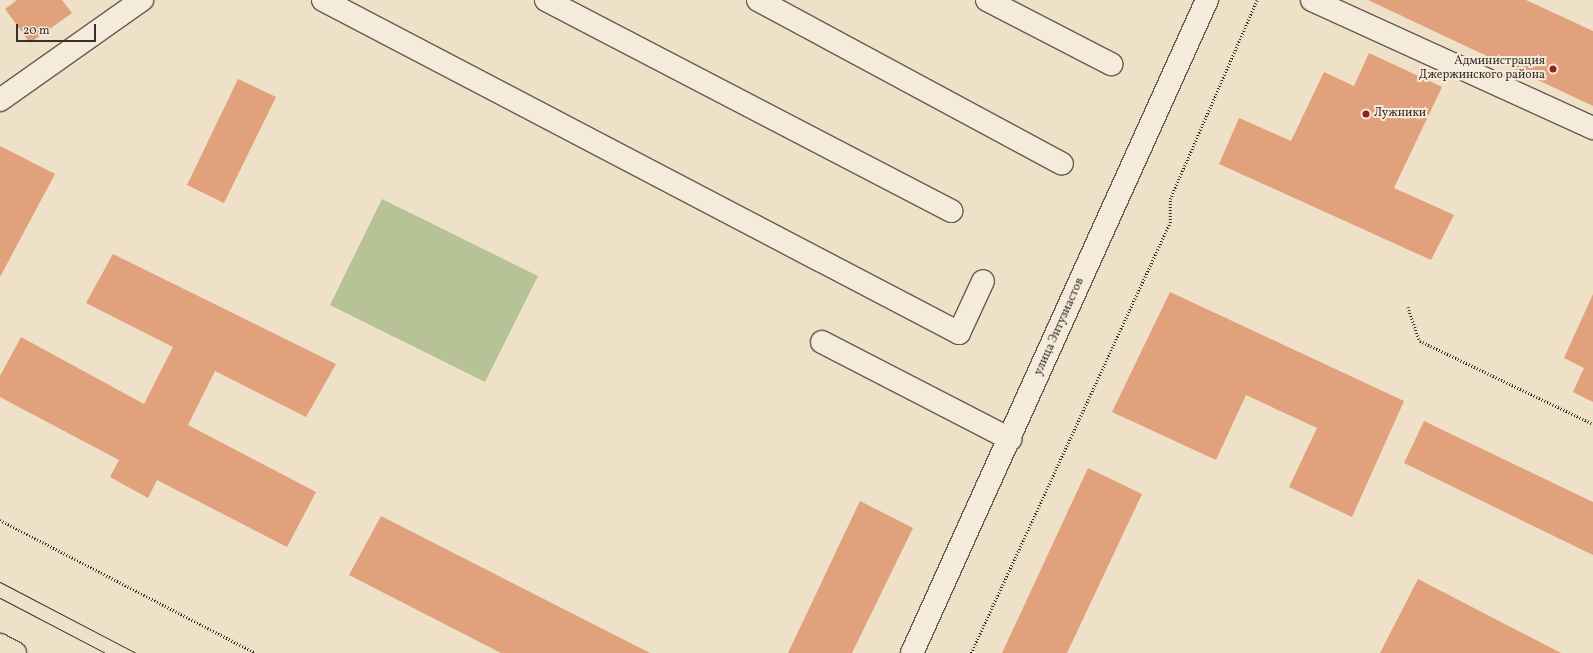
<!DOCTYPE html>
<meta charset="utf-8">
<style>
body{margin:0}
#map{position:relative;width:1593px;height:653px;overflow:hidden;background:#efe0c8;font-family:Vollkorn,serif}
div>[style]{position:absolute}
.green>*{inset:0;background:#b7c297}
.building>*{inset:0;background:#e1a17d}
.path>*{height:2.5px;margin-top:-1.25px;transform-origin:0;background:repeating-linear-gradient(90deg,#3b2e28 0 1px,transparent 0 3px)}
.roads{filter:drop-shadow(1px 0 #685a50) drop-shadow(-1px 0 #685a50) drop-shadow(0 1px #685a50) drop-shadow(0 -1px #685a50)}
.minor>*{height:22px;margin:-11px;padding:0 11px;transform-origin:11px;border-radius:11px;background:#f5ebdb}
.major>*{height:22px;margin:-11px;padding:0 11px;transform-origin:11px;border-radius:11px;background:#efe0c8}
.tram>*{height:1px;margin:-0.5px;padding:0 0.5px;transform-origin:0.5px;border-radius:0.5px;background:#3b2e28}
.dots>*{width:11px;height:11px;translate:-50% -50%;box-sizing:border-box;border:2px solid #f5ebdb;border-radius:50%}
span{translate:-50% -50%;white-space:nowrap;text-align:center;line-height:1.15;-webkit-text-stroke:4px #f5ebdb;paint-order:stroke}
.poi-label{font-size:12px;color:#3b2e28}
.right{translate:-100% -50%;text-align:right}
.left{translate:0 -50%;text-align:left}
.street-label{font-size:12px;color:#3b2e28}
.scale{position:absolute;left:16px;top:24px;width:80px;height:18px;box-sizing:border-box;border:2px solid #3b2e28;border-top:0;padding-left:5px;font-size:12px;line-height:14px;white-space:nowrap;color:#3b2e28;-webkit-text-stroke:3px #f5ebdb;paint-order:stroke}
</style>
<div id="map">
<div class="green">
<i style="clip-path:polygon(382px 199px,538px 276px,485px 382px,330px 305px)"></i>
</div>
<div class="building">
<i style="clip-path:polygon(17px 0,62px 0,72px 13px,30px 43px,5px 9px)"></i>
<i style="clip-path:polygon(1368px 0,1526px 0,1593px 31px,1593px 106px)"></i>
<i style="clip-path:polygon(1369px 53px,1442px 87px,1394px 188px,1454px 215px,1431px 260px,1219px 164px,1239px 118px,1291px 141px,1324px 72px,1354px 86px)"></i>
<i style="clip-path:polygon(238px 79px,276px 97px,224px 203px,187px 185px)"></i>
<i style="clip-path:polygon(0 146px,55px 174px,0 277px)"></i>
<i style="clip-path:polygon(113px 254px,336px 364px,306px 417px,215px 371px,188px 425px,316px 492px,287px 547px,157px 480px,148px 498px,110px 477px,119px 460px,0 397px,0 376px,21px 337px,144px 404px,173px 347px,86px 303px)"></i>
<i style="clip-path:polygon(1170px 292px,1404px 401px,1352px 517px,1289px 487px,1317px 428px,1246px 395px,1216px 460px,1112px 412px)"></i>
<i style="clip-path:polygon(1593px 294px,1593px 402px,1573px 392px,1584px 368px,1564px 358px)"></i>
<i style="clip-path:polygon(1424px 421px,1593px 502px,1593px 555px,1404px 463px)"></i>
<i style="clip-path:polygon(1088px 468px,1142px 494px,1067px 653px,1002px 653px)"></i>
<i style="clip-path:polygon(860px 501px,913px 528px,852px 653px,788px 653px)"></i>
<i style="clip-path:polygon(381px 516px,650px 653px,501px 653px,349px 575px)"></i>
<i style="clip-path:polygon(1418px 579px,1561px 653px,1380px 653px)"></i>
</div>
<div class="path">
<i style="left:1408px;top:307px;width:36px;rotate:71deg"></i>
<i style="left:1420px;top:341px;width:192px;rotate:25.6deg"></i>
<i style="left:0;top:520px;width:288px;rotate:27.5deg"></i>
<i style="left:971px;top:653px;width:474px;rotate:-65.2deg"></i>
<i style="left:1170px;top:223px;width:24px;rotate:-90deg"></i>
<i style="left:1170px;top:199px;width:217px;rotate:-66.4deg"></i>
</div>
<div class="roads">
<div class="minor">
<i style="left:323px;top:0;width:718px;rotate:27.64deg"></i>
<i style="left:959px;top:333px;width:57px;rotate:-65.2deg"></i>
<i style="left:546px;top:0;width:457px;rotate:27.5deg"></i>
<i style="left:758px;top:0;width:345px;rotate:28.3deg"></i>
<i style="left:987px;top:0;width:140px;rotate:27.3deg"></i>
<i style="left:1312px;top:0;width:309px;rotate:24.5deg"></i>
<i style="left:0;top:100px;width:174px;rotate:-35.2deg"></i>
<i style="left:822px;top:342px;width:212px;rotate:27.3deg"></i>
<i style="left:912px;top:653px;width:717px;rotate:-65.69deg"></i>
</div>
<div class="major">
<i style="left:0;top:645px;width:17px;rotate:28deg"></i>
</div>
</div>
<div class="tram">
<i style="left:0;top:582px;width:153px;rotate:27.6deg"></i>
<i style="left:0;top:598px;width:119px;rotate:27.6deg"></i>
</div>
<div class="dots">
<i style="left:1553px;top:69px;background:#8f2418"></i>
<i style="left:1366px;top:114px;background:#8f2418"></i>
</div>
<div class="poi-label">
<span class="right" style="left:1545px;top:69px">Администрация<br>Джержинского района</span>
<span class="left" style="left:1374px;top:114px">Лужники</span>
</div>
<div class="street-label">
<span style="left:1060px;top:327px;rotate:-66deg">улица Энтузиастов</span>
</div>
<div class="scale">20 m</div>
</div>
